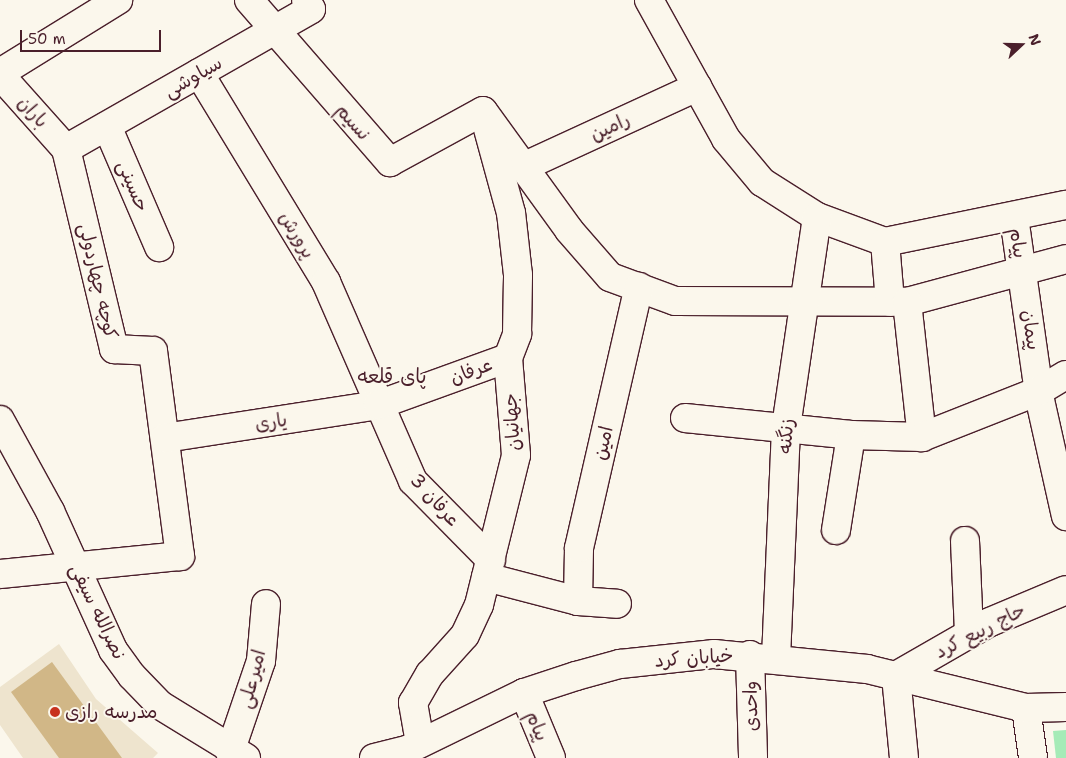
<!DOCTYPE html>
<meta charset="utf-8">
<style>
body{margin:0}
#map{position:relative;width:1066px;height:758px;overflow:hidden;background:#fbf7ec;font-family:"Shantell Sans","Playpen Sans Arabic",sans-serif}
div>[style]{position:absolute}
.built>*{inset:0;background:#eee4ce}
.green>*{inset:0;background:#a5ebb7}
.building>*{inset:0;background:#d1b787}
.roads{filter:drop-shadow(1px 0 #4a1f2b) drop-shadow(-1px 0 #4a1f2b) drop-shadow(0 1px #4a1f2b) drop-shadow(0 -1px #4a1f2b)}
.minor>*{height:28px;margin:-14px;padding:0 14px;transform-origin:14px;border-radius:14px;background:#fbf7ec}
.dots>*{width:14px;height:14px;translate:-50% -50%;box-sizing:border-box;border:2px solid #fbf7ec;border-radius:50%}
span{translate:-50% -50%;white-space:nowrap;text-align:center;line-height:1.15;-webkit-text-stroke:4px #fbf7ec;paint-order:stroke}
.street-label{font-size:19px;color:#4a1f2b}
.poi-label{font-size:19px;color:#4a1f2b}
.left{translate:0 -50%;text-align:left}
.neighbourhood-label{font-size:20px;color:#4a1f2b}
.north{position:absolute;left:996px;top:20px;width:50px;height:50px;-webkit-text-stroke:4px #fbf7ec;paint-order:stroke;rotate:69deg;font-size:14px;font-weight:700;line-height:20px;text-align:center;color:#4a1f2b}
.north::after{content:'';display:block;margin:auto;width:18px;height:22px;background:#4a1f2b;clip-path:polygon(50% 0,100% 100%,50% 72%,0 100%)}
.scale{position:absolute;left:20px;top:30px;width:141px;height:22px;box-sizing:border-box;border:2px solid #4a1f2b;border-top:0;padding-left:6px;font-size:15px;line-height:18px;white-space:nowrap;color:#4a1f2b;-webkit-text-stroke:4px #fbf7ec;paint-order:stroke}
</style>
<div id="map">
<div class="built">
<i style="clip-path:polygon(59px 644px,96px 699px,158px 753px,153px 758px,23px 758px,0 725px,0 687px)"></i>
</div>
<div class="green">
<i style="clip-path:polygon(1066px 730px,1066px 758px,1056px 758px,1053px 731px)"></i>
</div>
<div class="building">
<i style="clip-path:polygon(52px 662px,122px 758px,59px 758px,11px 692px)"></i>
</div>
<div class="roads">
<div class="minor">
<i style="left:249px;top:0;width:215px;rotate:49deg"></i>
<i style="left:390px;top:162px;width:106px;rotate:-28.7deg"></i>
<i style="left:649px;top:0;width:159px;rotate:61deg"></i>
<i style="left:726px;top:139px;width:56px;rotate:50.1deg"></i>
<i style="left:762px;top:182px;width:65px;rotate:32.5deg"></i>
<i style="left:817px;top:217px;width:72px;rotate:20.2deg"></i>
<i style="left:885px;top:242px;width:185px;rotate:-11.6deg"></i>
<i style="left:0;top:73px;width:139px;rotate:-31.7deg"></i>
<i style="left:199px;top:73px;width:245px;rotate:58.7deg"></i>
<i style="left:326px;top:282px;width:217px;rotate:66.4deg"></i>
<i style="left:413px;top:481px;width:111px;rotate:45.4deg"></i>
<i style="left:0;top:75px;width:99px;rotate:48.3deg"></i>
<i style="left:66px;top:149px;width:206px;rotate:76.5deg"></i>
<i style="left:114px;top:349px;width:39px;rotate:3deg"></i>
<i style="left:153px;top:351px;width:207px;rotate:82.5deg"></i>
<i style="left:180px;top:556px;width:181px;rotate:174.3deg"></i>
<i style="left:483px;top:111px;width:147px;rotate:54.1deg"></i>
<i style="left:569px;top:230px;width:62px;rotate:48.9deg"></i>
<i style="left:610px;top:277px;width:69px;rotate:20.3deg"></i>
<i style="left:675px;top:301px;width:232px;rotate:0.2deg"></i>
<i style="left:907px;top:302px;width:165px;rotate:-15.1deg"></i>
<i style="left:107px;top:126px;width:132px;rotate:66.7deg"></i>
<i style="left:66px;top:149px;width:282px;rotate:-29.7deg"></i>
<i style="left:311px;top:9px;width:10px;rotate:-119deg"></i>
<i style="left:523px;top:167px;width:192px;rotate:-24.7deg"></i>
<i style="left:1014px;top:217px;width:185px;rotate:81.9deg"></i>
<i style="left:1040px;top:400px;width:119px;rotate:77.4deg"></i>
<i style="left:885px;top:242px;width:60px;rotate:85.2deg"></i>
<i style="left:907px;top:302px;width:136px;rotate:83.7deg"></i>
<i style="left:685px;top:418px;width:167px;rotate:5.8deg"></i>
<i style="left:851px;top:435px;width:71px;rotate:1.6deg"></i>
<i style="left:922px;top:437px;width:126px;rotate:-21.5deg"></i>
<i style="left:1039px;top:391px;width:31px;rotate:-31deg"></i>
<i style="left:0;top:420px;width:104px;rotate:61.2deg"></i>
<i style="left:50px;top:511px;width:153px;rotate:65.6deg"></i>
<i style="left:113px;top:650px;width:32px;rotate:54deg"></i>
<i style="left:132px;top:676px;width:40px;rotate:46deg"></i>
<i style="left:160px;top:705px;width:101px;rotate:31.6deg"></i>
<i style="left:165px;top:438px;width:216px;rotate:-8.8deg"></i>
<i style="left:378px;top:405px;width:138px;rotate:-19.9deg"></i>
<i style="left:836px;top:530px;width:96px;rotate:-81deg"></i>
<i style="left:965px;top:541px;width:93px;rotate:87.5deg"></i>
<i style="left:486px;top:577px;width:95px;rotate:14.6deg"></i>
<i style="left:578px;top:601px;width:39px;rotate:4deg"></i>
<i style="left:578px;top:601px;width:53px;rotate:-88.9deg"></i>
<i style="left:579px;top:548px;width:268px;rotate:-77.1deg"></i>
<i style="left:750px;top:655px;width:103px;rotate:88.3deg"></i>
<i style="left:776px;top:658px;width:231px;rotate:-87.5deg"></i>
<i style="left:786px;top:427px;width:212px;rotate:-81.6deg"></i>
<i style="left:524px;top:693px;width:70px;rotate:67.4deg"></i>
<i style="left:1026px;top:708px;width:50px;rotate:82deg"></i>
<i style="left:420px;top:743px;width:41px;rotate:-99.9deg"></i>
<i style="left:413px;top:703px;width:34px;rotate:-60deg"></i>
<i style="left:430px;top:674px;width:52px;rotate:-48.1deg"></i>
<i style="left:465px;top:635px;width:33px;rotate:-65deg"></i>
<i style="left:479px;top:605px;width:154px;rotate:-76.1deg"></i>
<i style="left:516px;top:455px;width:97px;rotate:-94.7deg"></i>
<i style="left:508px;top:358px;width:26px;rotate:-69deg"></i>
<i style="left:517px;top:334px;width:59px;rotate:-89deg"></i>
<i style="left:518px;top:275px;width:62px;rotate:-96.4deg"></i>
<i style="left:511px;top:213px;width:87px;rotate:-105.3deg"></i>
<i style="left:230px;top:752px;width:96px;rotate:-71.2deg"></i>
<i style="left:261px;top:661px;width:57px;rotate:-85deg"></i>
<i style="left:374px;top:758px;width:34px;rotate:-14deg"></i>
<i style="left:407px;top:750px;width:130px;rotate:-26deg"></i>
<i style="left:524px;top:693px;width:55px;rotate:-18.1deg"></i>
<i style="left:576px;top:676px;width:46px;rotate:-15.3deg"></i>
<i style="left:620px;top:664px;width:95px;rotate:-6.1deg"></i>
<i style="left:714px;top:654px;width:154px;rotate:5.6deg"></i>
<i style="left:867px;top:669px;width:164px;rotate:13.8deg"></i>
<i style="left:1026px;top:708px;width:40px;rotate:-1.4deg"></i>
<i style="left:904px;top:758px;width:82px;rotate:-95.6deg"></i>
<i style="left:896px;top:676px;width:108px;rotate:-29.9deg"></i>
<i style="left:990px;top:622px;width:82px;rotate:-22.8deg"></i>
</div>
</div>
<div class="dots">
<i style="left:55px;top:712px;background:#c8321e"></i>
</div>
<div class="street-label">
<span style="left:193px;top:77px;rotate:-30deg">سیاوشی</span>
<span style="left:33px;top:112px;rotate:48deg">باران</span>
<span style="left:353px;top:122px;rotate:48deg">نسیم</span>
<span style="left:610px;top:127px;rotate:-25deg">رامین</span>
<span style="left:133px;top:186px;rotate:67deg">حسینی</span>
<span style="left:297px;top:235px;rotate:59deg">پرورش</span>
<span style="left:1018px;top:243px;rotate:81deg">پیام</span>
<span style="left:98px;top:281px;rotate:77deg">کوچه چهاردولی</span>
<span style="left:1031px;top:330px;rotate:82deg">پیمان</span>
<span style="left:471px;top:371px;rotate:-20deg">عرفان</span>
<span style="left:271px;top:422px;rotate:-9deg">یاری</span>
<span style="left:512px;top:422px;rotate:-94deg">جهانیان</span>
<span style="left:786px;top:436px;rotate:-86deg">زنگنه</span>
<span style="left:603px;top:443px;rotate:-77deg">امین</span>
<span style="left:435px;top:500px;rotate:48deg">عرفان 3</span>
<span style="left:98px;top:612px;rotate:64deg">نصرالله سیفی</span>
<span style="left:980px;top:631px;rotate:-27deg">حاج ربیع کرد</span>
<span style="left:694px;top:658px;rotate:-4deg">خیابان کرد</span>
<span style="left:252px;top:679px;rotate:-75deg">امیرعلی</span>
<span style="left:751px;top:706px;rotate:-91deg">واحدی</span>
<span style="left:537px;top:726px;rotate:67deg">پیام</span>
</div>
<div class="poi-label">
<span class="left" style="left:65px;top:712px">مدرسه رازی</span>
</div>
<div class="neighbourhood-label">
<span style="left:392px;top:376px">پای قلعه</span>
</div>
<div class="north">N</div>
<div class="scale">50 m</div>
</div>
